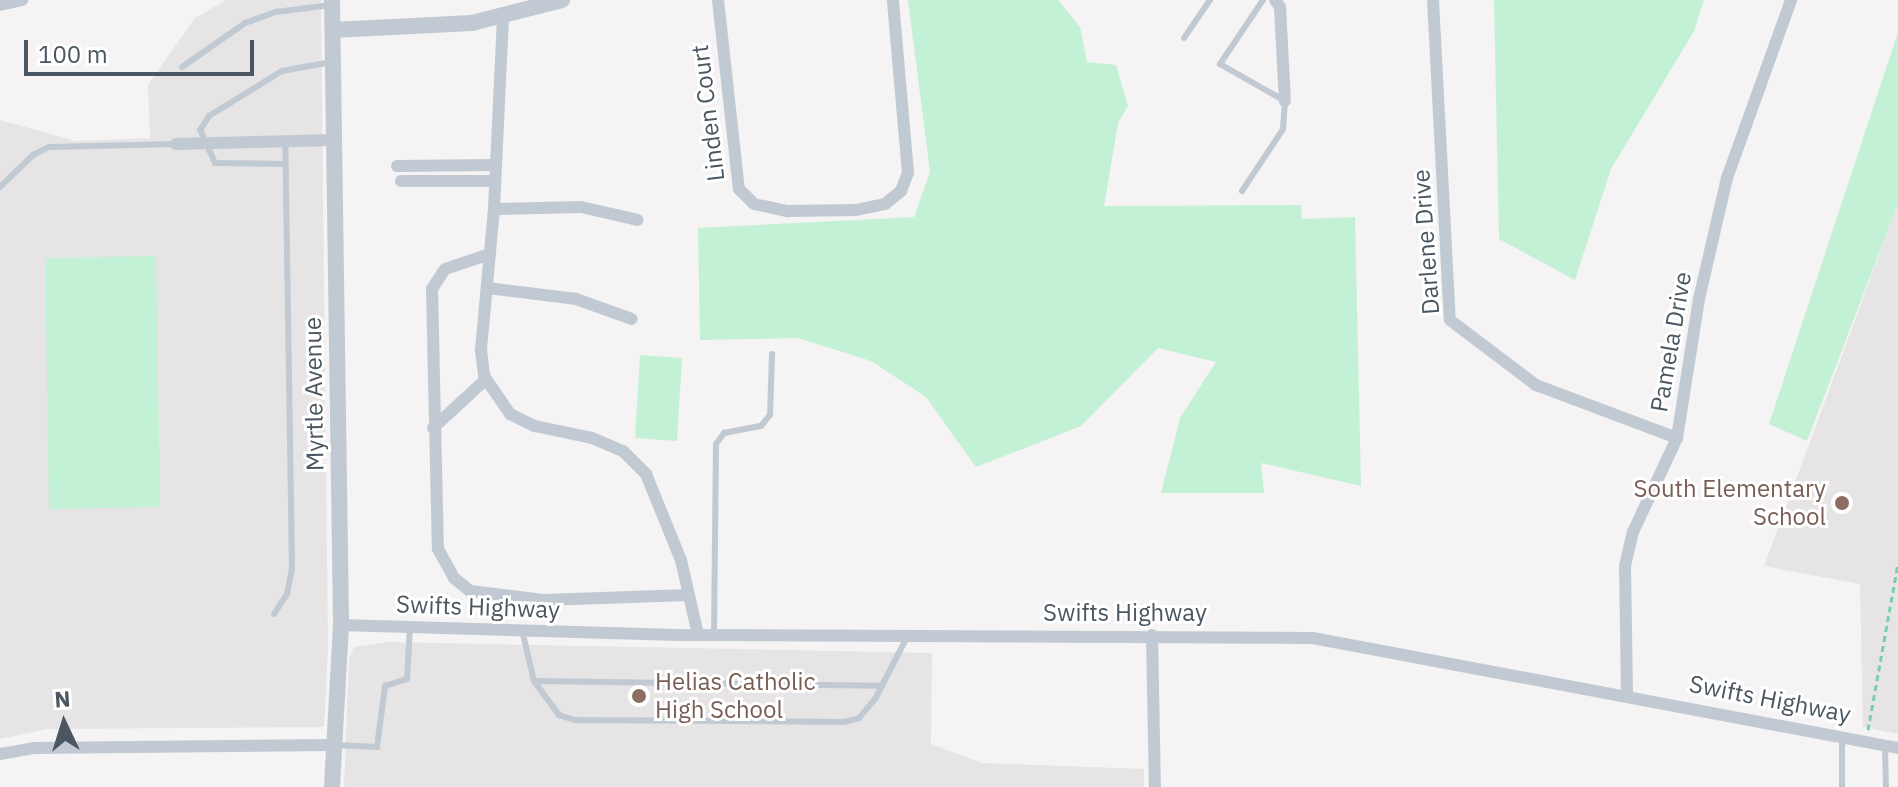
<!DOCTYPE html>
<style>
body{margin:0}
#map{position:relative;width:1898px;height:787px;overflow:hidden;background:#f5f3f3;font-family:"IBM Plex Sans",sans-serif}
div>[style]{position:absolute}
.education>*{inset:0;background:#e6e4e5}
.green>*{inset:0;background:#c3f1d5}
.path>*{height:3px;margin-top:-1.5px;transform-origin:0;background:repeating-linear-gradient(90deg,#7ad0a6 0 6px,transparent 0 10px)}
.service>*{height:6px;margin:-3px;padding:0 3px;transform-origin:3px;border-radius:3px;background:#c1cad2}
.minor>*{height:12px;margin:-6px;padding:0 6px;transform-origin:6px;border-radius:6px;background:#c1cad2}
.tertiary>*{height:16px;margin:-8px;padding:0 8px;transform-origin:8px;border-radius:8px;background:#c1cad2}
.dots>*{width:22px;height:22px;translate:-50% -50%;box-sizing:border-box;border:4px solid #fff;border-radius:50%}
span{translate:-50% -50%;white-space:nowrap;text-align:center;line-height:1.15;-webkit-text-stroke:6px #fff;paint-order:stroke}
.street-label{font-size:24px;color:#4a5661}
.education-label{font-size:24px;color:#785e54}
.right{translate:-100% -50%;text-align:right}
.left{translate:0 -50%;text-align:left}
.north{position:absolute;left:24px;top:683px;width:80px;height:80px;-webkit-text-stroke:6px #fff;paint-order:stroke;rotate:356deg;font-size:22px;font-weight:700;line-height:32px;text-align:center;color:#4a5661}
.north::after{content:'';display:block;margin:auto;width:28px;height:36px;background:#4a5661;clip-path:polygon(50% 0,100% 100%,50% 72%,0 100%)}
.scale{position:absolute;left:24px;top:40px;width:230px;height:36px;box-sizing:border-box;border:4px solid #4a5661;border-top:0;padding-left:10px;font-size:24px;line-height:28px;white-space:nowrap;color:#4a5661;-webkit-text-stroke:6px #fff;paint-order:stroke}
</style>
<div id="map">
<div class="education">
<i style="clip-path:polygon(226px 0,321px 0,328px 648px,324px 727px,47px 729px,0 739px,0 120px,76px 141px,150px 138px,148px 85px,195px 18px)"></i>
<i style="clip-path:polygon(1898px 204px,1898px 734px,1863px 727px,1860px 584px,1764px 566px)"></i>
<i style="clip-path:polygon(389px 642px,932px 653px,931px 744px,982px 763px,1144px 769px,1144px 787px,344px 787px,349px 658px,354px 647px)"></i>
</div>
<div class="green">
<i style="clip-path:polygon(908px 0,1058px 0,1080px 27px,1087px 62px,1116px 65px,1128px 106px,1118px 123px,1104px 206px,1301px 205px,1302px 219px,1355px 217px,1361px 486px,1261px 463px,1264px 493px,1161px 493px,1180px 418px,1216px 362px,1158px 348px,1081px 426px,976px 467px,926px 397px,871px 361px,798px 338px,700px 340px,698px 228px,914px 217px,930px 172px)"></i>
<i style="clip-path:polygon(1494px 0,1704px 0,1694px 31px,1611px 169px,1575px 280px,1499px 239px)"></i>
<i style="clip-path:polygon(1898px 32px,1898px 204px,1807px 441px,1769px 424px)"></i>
<i style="clip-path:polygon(156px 256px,160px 507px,49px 509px,45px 258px)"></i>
<i style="clip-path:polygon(640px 355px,682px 358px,677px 441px,635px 438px)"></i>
</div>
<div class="path">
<i style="left:1868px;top:730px;width:169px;rotate:-79.8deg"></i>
</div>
<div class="service">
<i style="left:1184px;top:38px;width:46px;rotate:-55.6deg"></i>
<i style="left:182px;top:67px;width:77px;rotate:-34.9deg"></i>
<i style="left:245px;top:23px;width:33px;rotate:-20deg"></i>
<i style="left:276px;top:12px;width:55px;rotate:-7.3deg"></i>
<i style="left:285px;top:164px;width:70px;rotate:-179.2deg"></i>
<i style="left:215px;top:163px;width:36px;rotate:-114deg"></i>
<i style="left:200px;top:130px;width:17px;rotate:-57deg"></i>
<i style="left:209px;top:116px;width:86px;rotate:-31.7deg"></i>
<i style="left:282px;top:71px;width:50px;rotate:-10.4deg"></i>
<i style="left:0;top:187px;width:46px;rotate:-44.1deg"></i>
<i style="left:33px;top:155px;width:18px;rotate:-27deg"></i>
<i style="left:49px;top:147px;width:127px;rotate:-1.4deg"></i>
<i style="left:1242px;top:191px;width:74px;rotate:-56.5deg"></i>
<i style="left:1283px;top:129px;width:28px;rotate:-86deg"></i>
<i style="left:1285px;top:101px;width:75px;rotate:-150.4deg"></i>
<i style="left:1220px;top:64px;width:77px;rotate:-56.1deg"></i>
<i style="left:274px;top:614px;width:24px;rotate:-57deg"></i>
<i style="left:287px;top:594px;width:25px;rotate:-79deg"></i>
<i style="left:292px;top:569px;width:428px;rotate:-90.9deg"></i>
<i style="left:522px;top:630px;width:52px;rotate:76.8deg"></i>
<i style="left:534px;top:681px;width:42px;rotate:53.7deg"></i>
<i style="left:559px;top:715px;width:16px;rotate:18deg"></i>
<i style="left:574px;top:720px;width:270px;rotate:0.4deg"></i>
<i style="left:844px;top:722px;width:16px;rotate:-15deg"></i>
<i style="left:859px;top:718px;width:25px;rotate:-50deg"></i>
<i style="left:875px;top:699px;width:72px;rotate:-62.7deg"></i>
<i style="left:714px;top:635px;width:191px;rotate:-89.4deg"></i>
<i style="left:716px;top:444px;width:14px;rotate:-54deg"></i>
<i style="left:724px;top:433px;width:38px;rotate:-11deg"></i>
<i style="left:761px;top:426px;width:14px;rotate:-51deg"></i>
<i style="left:770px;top:415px;width:61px;rotate:-88.1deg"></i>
<i style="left:534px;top:681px;width:348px;rotate:0.8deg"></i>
<i style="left:336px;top:745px;width:41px;rotate:2.8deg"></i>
<i style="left:377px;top:747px;width:62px;rotate:-82.5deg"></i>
<i style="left:385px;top:686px;width:23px;rotate:-18deg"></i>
<i style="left:407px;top:679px;width:52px;rotate:-86.7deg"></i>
<i style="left:1885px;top:747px;width:40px;rotate:88.6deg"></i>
<i style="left:1842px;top:787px;width:51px;rotate:-90deg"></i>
</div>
<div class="minor">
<i style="left:718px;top:0;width:190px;rotate:83.7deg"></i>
<i style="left:739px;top:189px;width:21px;rotate:45deg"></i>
<i style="left:754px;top:204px;width:35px;rotate:12deg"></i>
<i style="left:788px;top:211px;width:68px;rotate:-0.8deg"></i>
<i style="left:856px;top:210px;width:30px;rotate:-12deg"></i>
<i style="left:885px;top:204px;width:21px;rotate:-39deg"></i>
<i style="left:901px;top:191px;width:19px;rotate:-69deg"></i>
<i style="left:908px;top:173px;width:174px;rotate:-95deg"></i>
<i style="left:1275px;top:0;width:9px;rotate:54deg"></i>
<i style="left:1280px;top:7px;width:94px;rotate:87deg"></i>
<i style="left:1433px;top:0;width:320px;rotate:87deg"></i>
<i style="left:1450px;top:320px;width:108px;rotate:37.1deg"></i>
<i style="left:1536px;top:385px;width:151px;rotate:20.6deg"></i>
<i style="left:0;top:5px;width:23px;rotate:-13deg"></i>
<i style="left:503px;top:17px;width:192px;rotate:92.7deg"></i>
<i style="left:494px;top:209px;width:142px;rotate:95.3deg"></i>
<i style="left:481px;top:350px;width:26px;rotate:83deg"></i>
<i style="left:484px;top:376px;width:46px;rotate:55.6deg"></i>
<i style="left:510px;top:414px;width:28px;rotate:26deg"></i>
<i style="left:535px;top:426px;width:58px;rotate:11.9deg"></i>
<i style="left:592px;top:438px;width:34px;rotate:23deg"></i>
<i style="left:623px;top:451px;width:33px;rotate:45deg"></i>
<i style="left:646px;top:474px;width:93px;rotate:67.9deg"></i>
<i style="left:681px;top:560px;width:77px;rotate:77.2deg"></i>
<i style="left:176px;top:144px;width:159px;rotate:-1.4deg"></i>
<i style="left:397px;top:166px;width:99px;rotate:-0.6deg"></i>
<i style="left:401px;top:181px;width:94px"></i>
<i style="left:494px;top:209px;width:87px;rotate:-1.3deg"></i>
<i style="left:581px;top:207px;width:58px;rotate:12.8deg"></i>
<i style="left:490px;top:254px;width:47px;rotate:161.6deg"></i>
<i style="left:445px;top:269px;width:24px;rotate:123deg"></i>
<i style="left:432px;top:289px;width:260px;rotate:88.7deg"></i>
<i style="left:438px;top:549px;width:33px;rotate:61deg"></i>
<i style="left:454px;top:578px;width:21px;rotate:39deg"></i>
<i style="left:470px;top:591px;width:74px;rotate:7deg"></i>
<i style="left:543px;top:600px;width:146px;rotate:-2deg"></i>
<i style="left:487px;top:288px;width:90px;rotate:7deg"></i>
<i style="left:576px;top:299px;width:59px;rotate:19.7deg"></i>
<i style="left:433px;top:428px;width:71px;rotate:-42.7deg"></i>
<i style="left:341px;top:625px;width:345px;rotate:1.7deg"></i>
<i style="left:686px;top:635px;width:627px;rotate:0.27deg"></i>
<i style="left:1313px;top:638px;width:595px;rotate:10.65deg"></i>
<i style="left:1152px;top:635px;width:152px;rotate:88.9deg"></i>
<i style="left:1627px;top:693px;width:127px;rotate:-90.9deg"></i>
<i style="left:1625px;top:566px;width:35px;rotate:-77deg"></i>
<i style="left:1633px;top:532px;width:104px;rotate:-64.9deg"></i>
<i style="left:1677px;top:438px;width:141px;rotate:-81deg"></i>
<i style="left:1699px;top:299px;width:124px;rotate:-77deg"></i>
<i style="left:1727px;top:178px;width:189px;rotate:-70.2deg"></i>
<i style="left:0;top:754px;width:34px;rotate:-10deg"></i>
<i style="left:33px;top:748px;width:298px;rotate:-0.6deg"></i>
</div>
<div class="tertiary">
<i style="left:332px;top:0;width:625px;rotate:89.17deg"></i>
<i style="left:341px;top:625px;width:162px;rotate:93.2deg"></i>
<i style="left:333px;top:30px;width:139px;rotate:-2.9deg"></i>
<i style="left:472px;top:23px;width:93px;rotate:-14.3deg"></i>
</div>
<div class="dots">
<i style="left:1842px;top:503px;background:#8d6e63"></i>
<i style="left:639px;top:696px;background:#8d6e63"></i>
</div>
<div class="street-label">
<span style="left:708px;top:113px;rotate:-97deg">Linden Court</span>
<span style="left:1426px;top:242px;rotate:-94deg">Darlene Drive</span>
<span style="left:1671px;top:342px;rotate:-80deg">Pamela Drive</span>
<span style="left:314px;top:394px;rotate:-91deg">Myrtle Avenue</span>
<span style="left:478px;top:607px;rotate:2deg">Swifts Highway</span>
<span style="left:1125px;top:613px">Swifts Highway</span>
<span style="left:1770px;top:699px;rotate:11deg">Swifts Highway</span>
</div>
<div class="education-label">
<span class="right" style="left:1826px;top:503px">South Elementary<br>School</span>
<span class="left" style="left:655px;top:696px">Helias Catholic<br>High School</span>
</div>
<div class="north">N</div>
<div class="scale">100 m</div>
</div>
